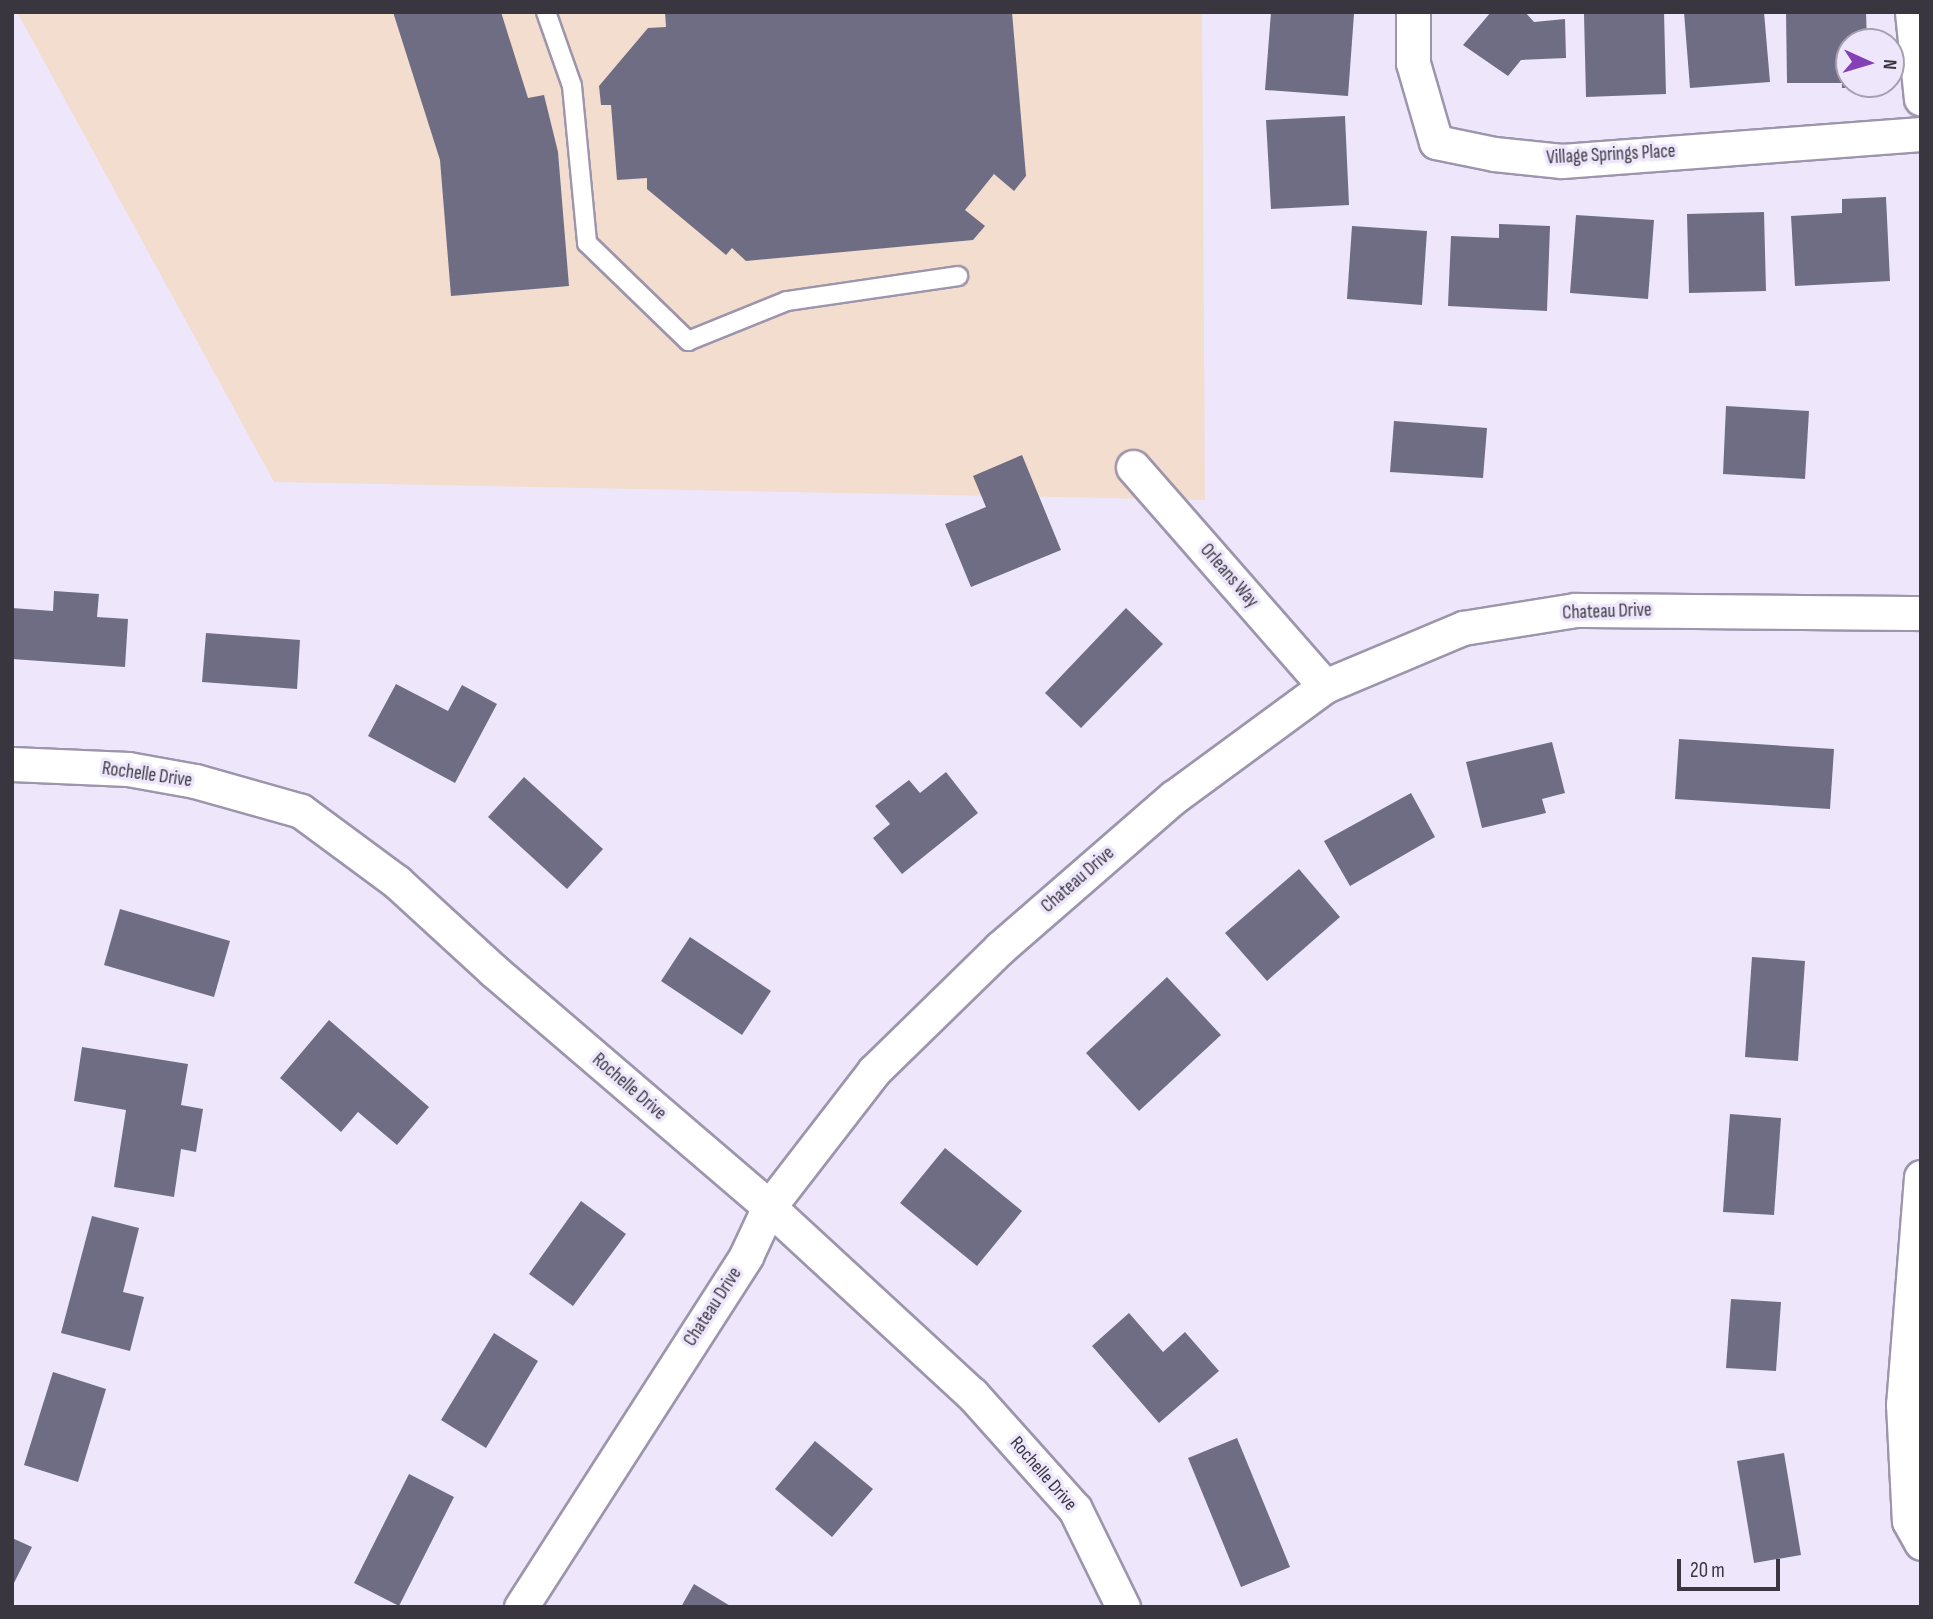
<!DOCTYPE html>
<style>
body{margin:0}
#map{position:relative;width:1933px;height:1619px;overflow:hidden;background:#eee7fc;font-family:"Sofia Sans Condensed",sans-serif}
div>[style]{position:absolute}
.commercial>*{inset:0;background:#f2ddcf}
.building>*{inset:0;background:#6f6d84}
.roads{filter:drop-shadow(2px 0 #9d95ac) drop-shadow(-2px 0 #9d95ac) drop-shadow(0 2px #9d95ac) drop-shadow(0 -2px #9d95ac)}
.lane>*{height:18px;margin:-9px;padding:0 9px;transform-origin:9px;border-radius:9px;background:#fff}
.street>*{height:33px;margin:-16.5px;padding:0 16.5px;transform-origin:16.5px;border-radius:16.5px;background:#fff}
span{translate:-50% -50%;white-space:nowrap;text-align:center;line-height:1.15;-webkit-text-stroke:7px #eee7fc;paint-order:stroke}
.street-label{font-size:19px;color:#3a3640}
.frame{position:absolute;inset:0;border:14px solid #3a3640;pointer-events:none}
.north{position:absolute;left:1835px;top:28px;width:70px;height:70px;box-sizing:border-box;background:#eee7fc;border:2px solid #a6a0b1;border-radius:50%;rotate:94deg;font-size:19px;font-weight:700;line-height:28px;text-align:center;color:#3a3640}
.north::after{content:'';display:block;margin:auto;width:24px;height:32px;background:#8440b4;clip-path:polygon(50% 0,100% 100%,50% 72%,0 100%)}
.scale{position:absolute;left:1677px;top:1559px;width:103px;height:32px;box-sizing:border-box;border:4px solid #3a3640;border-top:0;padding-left:9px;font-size:21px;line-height:24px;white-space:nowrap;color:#3a3640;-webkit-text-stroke:5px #eee7fc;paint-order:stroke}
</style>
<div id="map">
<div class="commercial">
<i style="clip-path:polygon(17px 12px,1202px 12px,1205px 500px,274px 482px)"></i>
</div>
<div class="building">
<i style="clip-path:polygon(393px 12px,501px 12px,528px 98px,544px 95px,558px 152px,569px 286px,451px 296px,440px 160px)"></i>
<i style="clip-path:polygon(665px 12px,1012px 12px,1026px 176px,1014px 191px,994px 174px,965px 210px,985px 226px,973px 240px,746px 261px,732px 248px,726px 255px,647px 189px,647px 178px,617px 180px,611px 105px,601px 105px,599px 86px,648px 28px,666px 27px)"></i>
<i style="clip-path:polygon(1271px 12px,1354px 14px,1348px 96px,1265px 90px)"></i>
<i style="clip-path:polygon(1491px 12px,1525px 12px,1534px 22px,1565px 19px,1566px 58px,1521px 60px,1508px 76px,1463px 45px)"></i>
<i style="clip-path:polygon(1664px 12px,1666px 94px,1586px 97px,1584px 14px)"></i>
<i style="clip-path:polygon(1684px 12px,1764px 12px,1770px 82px,1690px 88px)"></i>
<i style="clip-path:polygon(1786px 12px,1866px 12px,1867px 42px,1849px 42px,1849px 84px,1867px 84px,1867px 88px,1842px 88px,1842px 83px,1787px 83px)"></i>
<i style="clip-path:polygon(1345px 116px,1349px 205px,1271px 209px,1266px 120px)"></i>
<i style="clip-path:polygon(1886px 197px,1890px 281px,1795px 286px,1791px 216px,1842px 213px,1842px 199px)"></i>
<i style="clip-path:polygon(1764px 212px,1766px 291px,1689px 293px,1687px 214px)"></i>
<i style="clip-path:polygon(1576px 215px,1654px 220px,1648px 299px,1570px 293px)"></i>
<i style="clip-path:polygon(1499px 224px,1550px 226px,1547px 311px,1448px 306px,1451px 236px,1499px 238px)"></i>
<i style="clip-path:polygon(1352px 226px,1427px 231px,1422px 305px,1347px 299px)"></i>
<i style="clip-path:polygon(1726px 406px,1809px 411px,1805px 479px,1723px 474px)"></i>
<i style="clip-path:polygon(1394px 421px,1487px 428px,1483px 478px,1390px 472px)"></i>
<i style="clip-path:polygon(1022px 455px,1061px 550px,971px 587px,945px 524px,986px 507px,973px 476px)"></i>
<i style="clip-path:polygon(54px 591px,99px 594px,97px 617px,128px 619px,125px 667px,12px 659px,12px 608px,53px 611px)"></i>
<i style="clip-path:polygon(1126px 608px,1163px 644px,1081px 728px,1045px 693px)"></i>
<i style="clip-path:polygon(206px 633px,300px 640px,297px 689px,202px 682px)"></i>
<i style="clip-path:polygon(396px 684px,448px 711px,462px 685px,497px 704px,455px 783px,368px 736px)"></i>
<i style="clip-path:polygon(1679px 739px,1834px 749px,1830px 809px,1675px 799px)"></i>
<i style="clip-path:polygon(1552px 742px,1565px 793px,1542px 799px,1546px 813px,1482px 828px,1466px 762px)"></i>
<i style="clip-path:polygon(946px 772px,978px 813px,902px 874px,873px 838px,890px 824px,875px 806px,909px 780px,920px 793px)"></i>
<i style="clip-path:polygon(524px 777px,603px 849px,567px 889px,488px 817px)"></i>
<i style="clip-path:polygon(1411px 793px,1435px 837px,1350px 886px,1324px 841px)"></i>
<i style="clip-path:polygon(1299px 869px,1340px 917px,1267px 981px,1225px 933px)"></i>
<i style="clip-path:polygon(120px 909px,230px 941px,214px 997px,104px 965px)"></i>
<i style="clip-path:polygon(690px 937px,771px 991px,742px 1035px,661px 981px)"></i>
<i style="clip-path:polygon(1752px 957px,1805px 961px,1798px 1061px,1745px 1057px)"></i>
<i style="clip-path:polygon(1167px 977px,1221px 1035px,1139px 1111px,1086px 1053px)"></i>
<i style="clip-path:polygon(329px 1020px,429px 1107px,397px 1145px,358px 1112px,341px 1132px,280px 1078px)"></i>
<i style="clip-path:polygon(82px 1047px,188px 1064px,181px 1105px,203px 1109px,196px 1152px,181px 1149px,174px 1197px,114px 1187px,126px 1110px,74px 1101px)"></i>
<i style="clip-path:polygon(1730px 1114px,1781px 1118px,1774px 1215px,1723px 1212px)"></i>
<i style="clip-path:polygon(945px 1148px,1022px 1211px,977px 1266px,900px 1203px)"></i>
<i style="clip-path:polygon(581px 1201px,626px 1234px,573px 1306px,529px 1274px)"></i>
<i style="clip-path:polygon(92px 1216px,139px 1228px,123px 1292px,144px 1297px,130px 1351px,61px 1333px)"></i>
<i style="clip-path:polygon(1731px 1299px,1781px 1302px,1776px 1371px,1726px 1368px)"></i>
<i style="clip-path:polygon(1129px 1313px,1163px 1352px,1185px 1332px,1219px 1371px,1159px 1423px,1092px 1346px)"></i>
<i style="clip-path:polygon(494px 1333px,538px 1361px,486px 1448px,441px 1420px)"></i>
<i style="clip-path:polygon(53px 1372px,106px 1389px,78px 1482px,24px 1465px)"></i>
<i style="clip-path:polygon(1237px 1438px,1290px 1567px,1241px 1587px,1188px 1458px)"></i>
<i style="clip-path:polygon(815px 1441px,873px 1489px,832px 1537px,775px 1489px)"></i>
<i style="clip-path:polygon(1784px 1453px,1801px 1555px,1754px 1563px,1737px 1461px)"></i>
<i style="clip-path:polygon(409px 1474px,454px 1497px,399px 1606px,354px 1583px)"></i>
<i style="clip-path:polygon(12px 1538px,32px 1547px,12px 1587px)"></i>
<i style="clip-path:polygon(694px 1584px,732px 1607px,681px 1607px)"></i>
</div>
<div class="roads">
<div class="lane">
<i style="left:546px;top:12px;width:78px;rotate:70.6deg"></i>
<i style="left:572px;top:86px;width:158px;rotate:84.5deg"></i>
<i style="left:587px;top:243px;width:141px;rotate:44.1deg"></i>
<i style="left:688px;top:341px;width:107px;rotate:-22deg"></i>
<i style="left:787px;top:301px;width:173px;rotate:-8.3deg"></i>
</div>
<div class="street">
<i style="left:1413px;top:12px;width:51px;rotate:90deg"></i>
<i style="left:1413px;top:63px;width:82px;rotate:73.8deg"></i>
<i style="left:1436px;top:142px;width:59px;rotate:11.7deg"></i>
<i style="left:1494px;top:154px;width:68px;rotate:5.9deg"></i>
<i style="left:1562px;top:161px;width:360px;rotate:-4.3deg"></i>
<i style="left:1912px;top:12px;width:87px;rotate:84.1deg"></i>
<i style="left:1133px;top:467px;width:291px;rotate:48.8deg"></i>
<i style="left:12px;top:764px;width:116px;rotate:2.5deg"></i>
<i style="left:128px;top:769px;width:68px;rotate:10.2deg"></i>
<i style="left:195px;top:781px;width:110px;rotate:15.8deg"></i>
<i style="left:301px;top:811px;width:119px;rotate:36.5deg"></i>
<i style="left:397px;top:882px;width:132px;rotate:42.5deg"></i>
<i style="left:494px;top:971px;width:362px;rotate:40.6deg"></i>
<i style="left:769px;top:1207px;width:276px;rotate:42.7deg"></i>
<i style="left:972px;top:1394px;width:154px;rotate:48.2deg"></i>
<i style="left:1075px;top:1509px;width:109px;rotate:63.9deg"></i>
<i style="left:1921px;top:1177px;width:228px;rotate:94.5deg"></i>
<i style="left:1903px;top:1404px;width:117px;rotate:87.1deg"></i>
<i style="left:1909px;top:1521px;width:25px;rotate:61deg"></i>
<i style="left:521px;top:1607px;width:417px;rotate:-57.3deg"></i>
<i style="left:746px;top:1256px;width:54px;rotate:-64.9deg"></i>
<i style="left:769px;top:1207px;width:172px;rotate:-52.3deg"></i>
<i style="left:874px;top:1071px;width:176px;rotate:-44.3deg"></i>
<i style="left:1000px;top:948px;width:230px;rotate:-41deg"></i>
<i style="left:1174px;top:797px;width:187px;rotate:-36.3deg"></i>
<i style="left:1325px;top:686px;width:150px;rotate:-22.8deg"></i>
<i style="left:1463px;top:628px;width:113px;rotate:-9.1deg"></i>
<i style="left:1575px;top:610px;width:346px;rotate:0.5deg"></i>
</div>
</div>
<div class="street-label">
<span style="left:1611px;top:155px;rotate:-3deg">Village Springs Place</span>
<span style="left:1229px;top:576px;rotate:49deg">Orleans Way</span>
<span style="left:1607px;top:612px;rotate:-2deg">Chateau Drive</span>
<span style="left:147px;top:775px;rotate:8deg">Rochelle Drive</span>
<span style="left:1078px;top:880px;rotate:-41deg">Chateau Drive</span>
<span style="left:629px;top:1087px;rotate:41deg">Rochelle Drive</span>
<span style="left:713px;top:1307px;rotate:-57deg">Chateau Drive</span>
<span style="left:1043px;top:1474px;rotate:49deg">Rochelle Drive</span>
</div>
<div class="frame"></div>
<div class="north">N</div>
<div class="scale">20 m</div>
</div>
